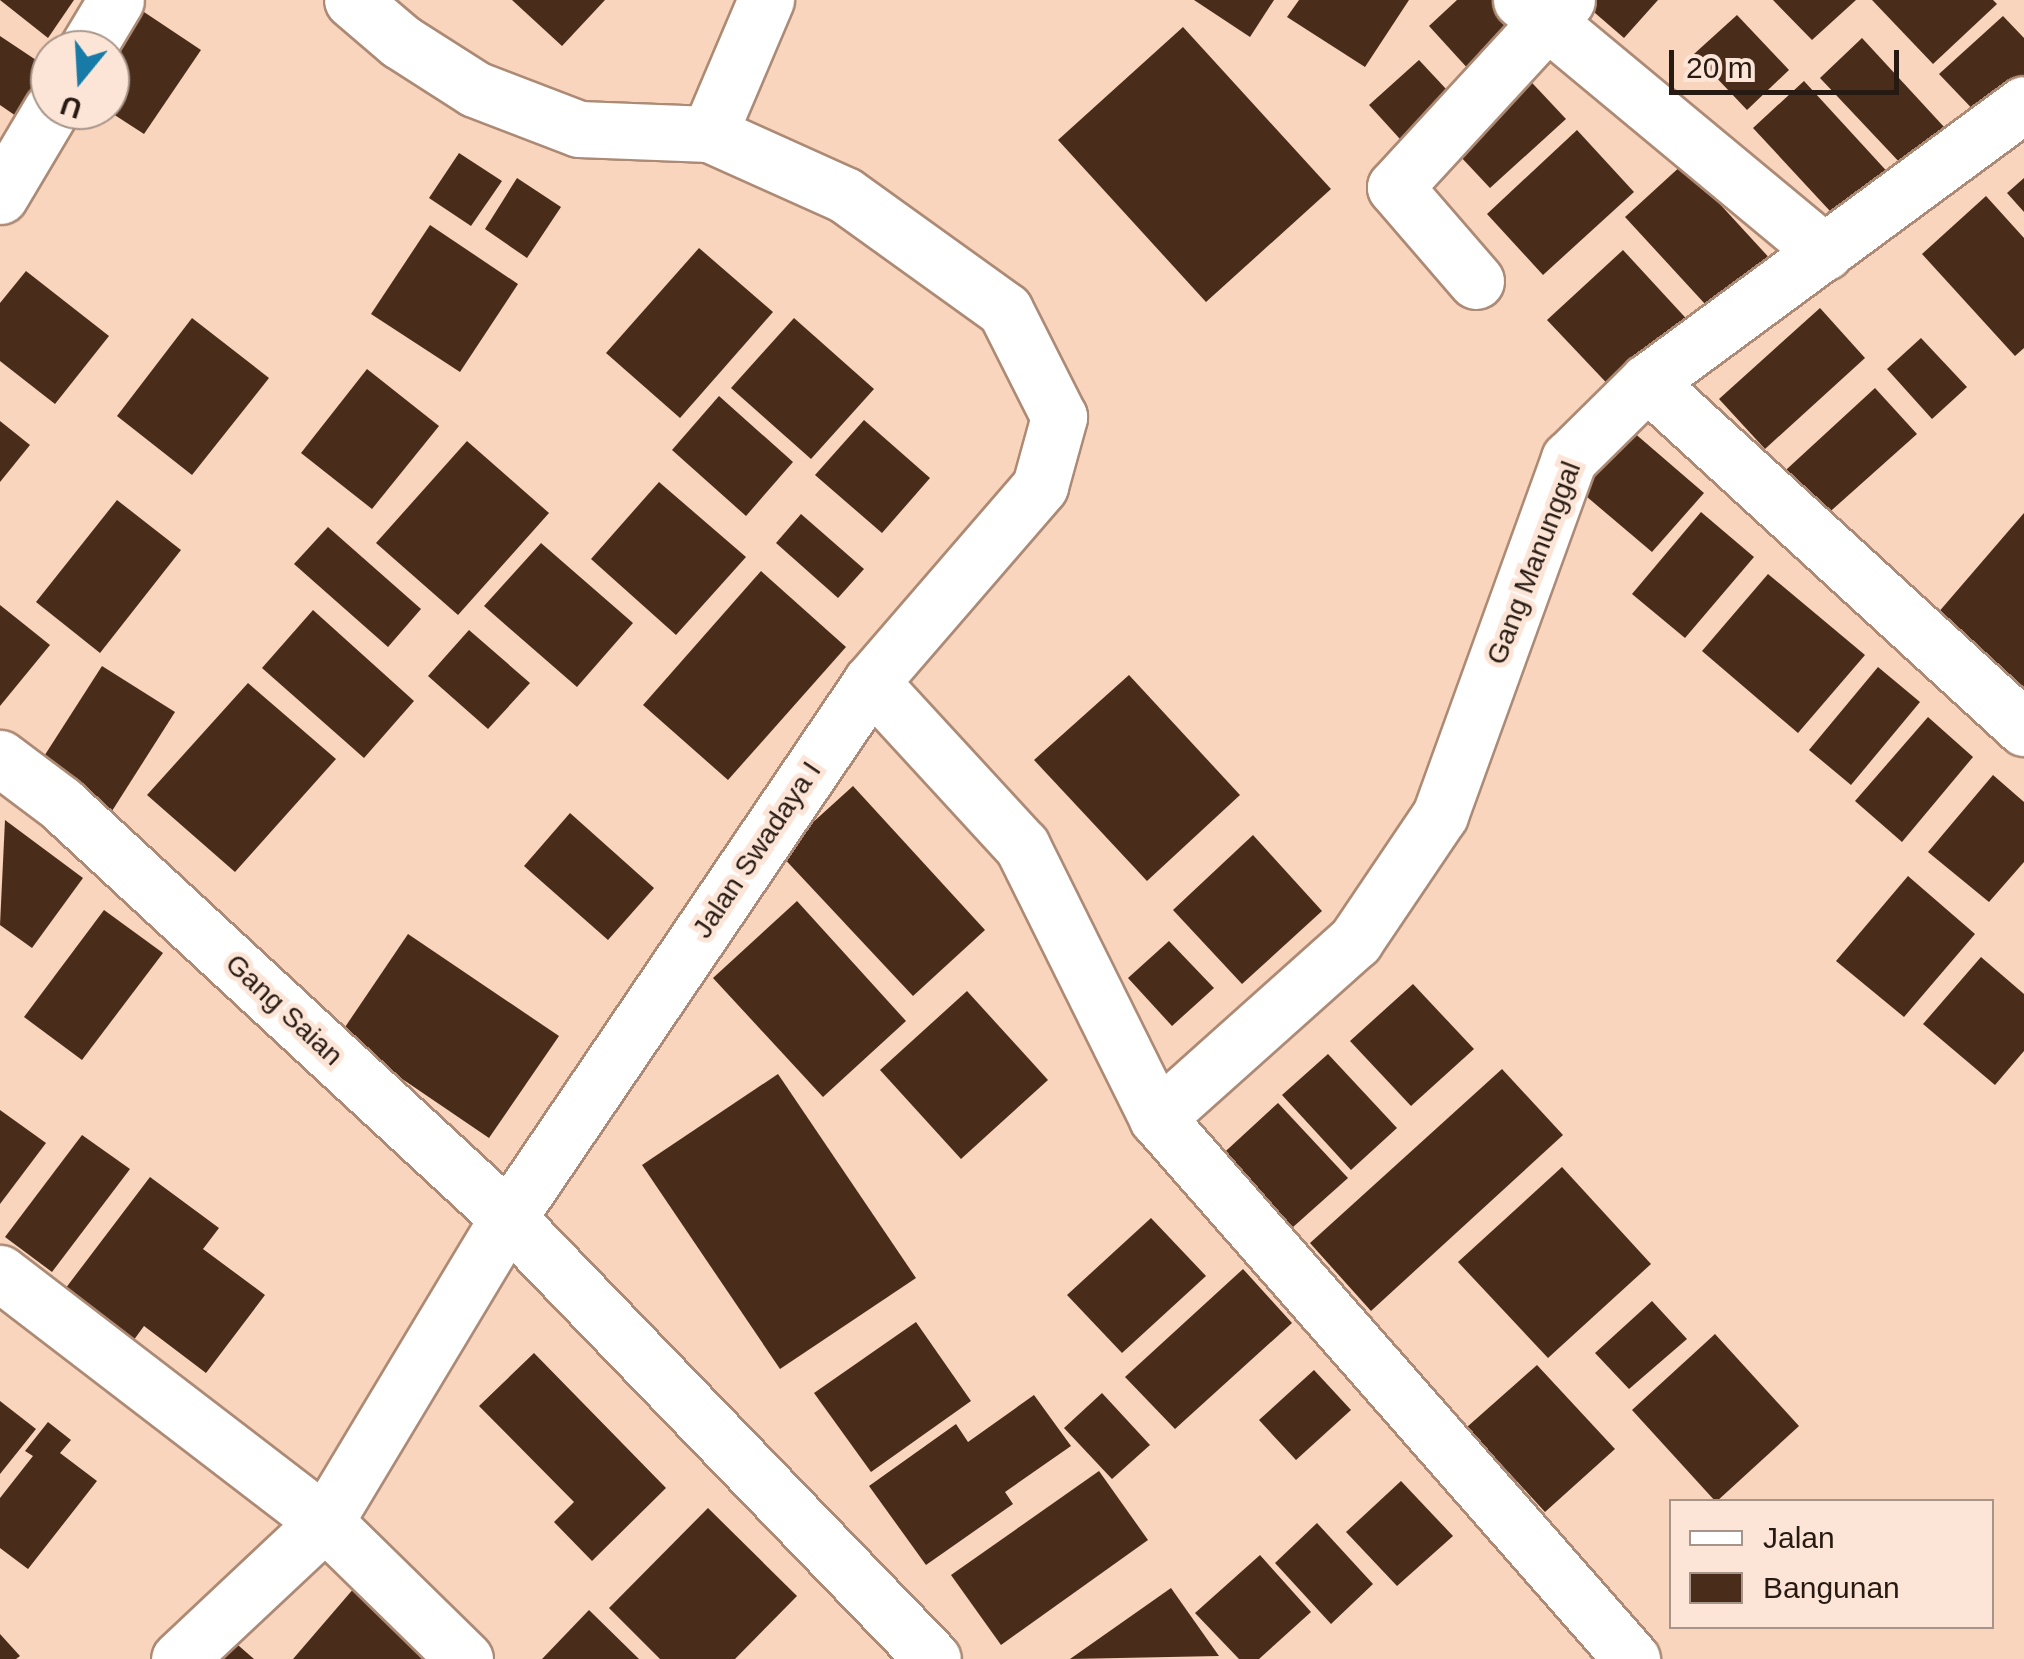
<!DOCTYPE html>
<style>
body{margin:0}
#map{position:relative;width:2024px;height:1659px;overflow:hidden;background:#f9d5be;font-family:Arial,sans-serif}
div>[style]{position:absolute}
.building>*{inset:0;background:#492d1a}
.roads{filter:drop-shadow(2px 0 #ac8a75) drop-shadow(-2px 0 #ac8a75) drop-shadow(0 2px #ac8a75) drop-shadow(0 -2px #ac8a75)}
.minor>*{height:55px;margin:-27.5px;padding:0 27.5px;transform-origin:27.5px;border-radius:27.5px;background:#fff}
span{translate:-50% -50%;white-space:nowrap;text-align:center;line-height:1.15;-webkit-text-stroke:10px #fce5d7;paint-order:stroke}
.street-label{font-size:28px;color:#271a12}
.legend{position:absolute;left:1669px;top:1499px;width:325px;height:130px;box-sizing:border-box;background:#fce5d7;border:2px solid #a79488;margin:0;padding:12px 18px;list-style:none;font-size:30px;color:#271a12}
.legend li{display:flex;align-items:center;gap:20px;height:50px}
.legend b{width:50px;border:2px solid #a79488}
.north{position:absolute;left:30px;top:30px;width:100px;height:100px;box-sizing:border-box;background:#fce5d7;border:2px solid #a79488;border-radius:50%;rotate:198deg;font-size:28px;font-weight:700;line-height:40px;text-align:center;color:#271a12}
.north::after{content:'';display:block;margin:auto;width:35px;height:45px;background:#187ba7;clip-path:polygon(50% 0,100% 100%,50% 72%,0 100%)}
.scale{position:absolute;left:1669px;top:50px;width:230px;height:45px;box-sizing:border-box;border:5px solid #271a12;border-top:0;padding-left:12px;font-size:30px;line-height:35px;white-space:nowrap;color:#271a12;-webkit-text-stroke:8px #fce5d7;paint-order:stroke}
</style>
<div id="map">
<div class="building">
<i style="clip-path:polygon(0 0,74px 0,48px 38px)"></i>
<i style="clip-path:polygon(126px 0,201px 50px,144px 134px,110px 112px,110px 50px)"></i>
<i style="clip-path:polygon(512px 0,605px 0,562px 46px)"></i>
<i style="clip-path:polygon(1194px 0,1274px 0,1250px 37px)"></i>
<i style="clip-path:polygon(1299px 0,1409px 0,1365px 67px,1287px 17px)"></i>
<i style="clip-path:polygon(1457px 0,1507px 0,1536px 32px,1481px 83px,1429px 26px)"></i>
<i style="clip-path:polygon(1580px 0,1658px 0,1624px 38px)"></i>
<i style="clip-path:polygon(1773px 0,1856px 0,1812px 40px)"></i>
<i style="clip-path:polygon(1872px 0,1993px 0,1997px 4px,1933px 64px)"></i>
<i style="clip-path:polygon(1737px 15px,1789px 70px,1747px 110px,1694px 54px)"></i>
<i style="clip-path:polygon(2003px 16px,2024px 38px,2024px 83px,1983px 120px,1939px 74px)"></i>
<i style="clip-path:polygon(1183px 27px,1331px 189px,1206px 302px,1058px 140px)"></i>
<i style="clip-path:polygon(0 36px,48px 68px,16px 116px,0 105px)"></i>
<i style="clip-path:polygon(1862px 38px,1945px 128px,1903px 166px,1820px 78px)"></i>
<i style="clip-path:polygon(1419px 60px,1461px 105px,1410px 150px,1369px 105px)"></i>
<i style="clip-path:polygon(1520px 70px,1566px 119px,1490px 188px,1444px 139px)"></i>
<i style="clip-path:polygon(1804px 81px,1893px 178px,1842px 224px,1753px 128px)"></i>
<i style="clip-path:polygon(1577px 130px,1634px 192px,1543px 275px,1487px 214px)"></i>
<i style="clip-path:polygon(459px 153px,502px 181px,471px 226px,429px 198px)"></i>
<i style="clip-path:polygon(1683px 164px,1774px 263px,1717px 317px,1625px 217px)"></i>
<i style="clip-path:polygon(517px 178px,561px 207px,527px 258px,485px 229px)"></i>
<i style="clip-path:polygon(2024px 178px,2024px 212px,2007px 193px)"></i>
<i style="clip-path:polygon(1986px 196px,2024px 238px,2024px 348px,2015px 356px,1922px 254px)"></i>
<i style="clip-path:polygon(430px 225px,518px 284px,460px 372px,371px 314px)"></i>
<i style="clip-path:polygon(699px 248px,773px 312px,680px 418px,606px 353px)"></i>
<i style="clip-path:polygon(1623px 250px,1694px 327px,1618px 395px,1547px 320px)"></i>
<i style="clip-path:polygon(26px 271px,109px 336px,55px 404px,0 361px,0 303px)"></i>
<i style="clip-path:polygon(1820px 308px,1865px 358px,1765px 449px,1719px 399px)"></i>
<i style="clip-path:polygon(192px 318px,269px 378px,192px 475px,117px 416px)"></i>
<i style="clip-path:polygon(794px 318px,874px 389px,811px 459px,731px 388px)"></i>
<i style="clip-path:polygon(1921px 338px,1967px 387px,1932px 419px,1887px 369px)"></i>
<i style="clip-path:polygon(367px 369px,439px 426px,372px 509px,301px 453px)"></i>
<i style="clip-path:polygon(1875px 388px,1917px 434px,1814px 526px,1774px 481px)"></i>
<i style="clip-path:polygon(719px 396px,793px 462px,746px 516px,672px 450px)"></i>
<i style="clip-path:polygon(864px 420px,930px 478px,882px 533px,815px 475px)"></i>
<i style="clip-path:polygon(0 421px,30px 445px,0 482px)"></i>
<i style="clip-path:polygon(1632px 431px,1704px 493px,1652px 552px,1580px 491px)"></i>
<i style="clip-path:polygon(467px 441px,549px 513px,458px 615px,376px 543px)"></i>
<i style="clip-path:polygon(659px 482px,746px 557px,676px 635px,591px 559px)"></i>
<i style="clip-path:polygon(117px 500px,181px 550px,100px 653px,36px 602px)"></i>
<i style="clip-path:polygon(1701px 512px,1754px 557px,1685px 638px,1632px 594px)"></i>
<i style="clip-path:polygon(2024px 513px,2024px 687px,1937px 614px)"></i>
<i style="clip-path:polygon(801px 514px,864px 569px,838px 598px,776px 543px)"></i>
<i style="clip-path:polygon(328px 527px,421px 609px,388px 647px,294px 564px)"></i>
<i style="clip-path:polygon(541px 543px,633px 623px,577px 687px,484px 606px)"></i>
<i style="clip-path:polygon(761px 571px,846px 647px,728px 780px,643px 705px)"></i>
<i style="clip-path:polygon(1768px 574px,1865px 655px,1798px 733px,1702px 651px)"></i>
<i style="clip-path:polygon(0 605px,50px 645px,0 706px)"></i>
<i style="clip-path:polygon(313px 610px,414px 701px,364px 758px,262px 668px)"></i>
<i style="clip-path:polygon(469px 630px,530px 683px,488px 729px,428px 676px)"></i>
<i style="clip-path:polygon(102px 666px,175px 712px,105px 822px,32px 775px)"></i>
<i style="clip-path:polygon(1878px 667px,1920px 702px,1851px 785px,1809px 750px)"></i>
<i style="clip-path:polygon(1129px 675px,1240px 795px,1147px 881px,1034px 760px)"></i>
<i style="clip-path:polygon(248px 683px,336px 759px,235px 872px,147px 795px)"></i>
<i style="clip-path:polygon(1928px 717px,1973px 757px,1902px 842px,1855px 801px)"></i>
<i style="clip-path:polygon(1993px 775px,2024px 802px,2024px 862px,1989px 902px,1928px 852px)"></i>
<i style="clip-path:polygon(853px 786px,985px 930px,913px 996px,779px 853px)"></i>
<i style="clip-path:polygon(570px 813px,654px 888px,608px 940px,524px 866px)"></i>
<i style="clip-path:polygon(5px 820px,83px 878px,32px 948px,0 925px)"></i>
<i style="clip-path:polygon(1253px 835px,1322px 911px,1242px 984px,1173px 910px)"></i>
<i style="clip-path:polygon(1908px 876px,1975px 934px,1904px 1017px,1836px 961px)"></i>
<i style="clip-path:polygon(797px 901px,906px 1021px,823px 1097px,713px 978px)"></i>
<i style="clip-path:polygon(104px 910px,163px 953px,82px 1060px,24px 1017px)"></i>
<i style="clip-path:polygon(408px 934px,559px 1036px,489px 1138px,339px 1036px)"></i>
<i style="clip-path:polygon(1169px 941px,1214px 988px,1172px 1026px,1128px 978px)"></i>
<i style="clip-path:polygon(1981px 957px,2024px 994px,2024px 1051px,1995px 1085px,1923px 1024px)"></i>
<i style="clip-path:polygon(1413px 984px,1474px 1049px,1411px 1106px,1350px 1041px)"></i>
<i style="clip-path:polygon(967px 991px,1048px 1080px,961px 1159px,880px 1070px)"></i>
<i style="clip-path:polygon(1328px 1054px,1397px 1128px,1351px 1170px,1282px 1095px)"></i>
<i style="clip-path:polygon(1502px 1069px,1563px 1135px,1371px 1311px,1310px 1243px)"></i>
<i style="clip-path:polygon(778px 1074px,916px 1278px,780px 1369px,642px 1165px)"></i>
<i style="clip-path:polygon(1278px 1103px,1348px 1178px,1283px 1236px,1215px 1161px)"></i>
<i style="clip-path:polygon(0 1110px,46px 1143px,0 1204px)"></i>
<i style="clip-path:polygon(82px 1135px,130px 1169px,52px 1272px,5px 1237px)"></i>
<i style="clip-path:polygon(1562px 1167px,1651px 1264px,1548px 1358px,1458px 1262px)"></i>
<i style="clip-path:polygon(150px 1177px,219px 1228px,203px 1249px,265px 1295px,206px 1373px,144px 1326px,128px 1348px,59px 1297px)"></i>
<i style="clip-path:polygon(1151px 1218px,1206px 1276px,1122px 1353px,1067px 1295px)"></i>
<i style="clip-path:polygon(1243px 1269px,1292px 1323px,1175px 1429px,1125px 1377px)"></i>
<i style="clip-path:polygon(1652px 1301px,1687px 1339px,1629px 1389px,1595px 1353px)"></i>
<i style="clip-path:polygon(916px 1322px,971px 1401px,871px 1472px,814px 1393px)"></i>
<i style="clip-path:polygon(1715px 1334px,1799px 1426px,1716px 1502px,1632px 1410px)"></i>
<i style="clip-path:polygon(534px 1353px,666px 1488px,592px 1561px,554px 1522px,574px 1502px,479px 1406px)"></i>
<i style="clip-path:polygon(1537px 1365px,1615px 1449px,1545px 1512px,1467px 1427px)"></i>
<i style="clip-path:polygon(1314px 1370px,1351px 1410px,1296px 1460px,1259px 1420px)"></i>
<i style="clip-path:polygon(1102px 1393px,1150px 1445px,1112px 1479px,1064px 1428px)"></i>
<i style="clip-path:polygon(1034px 1395px,1071px 1446px,1005px 1492px,1013px 1504px,926px 1565px,869px 1486px,956px 1424px,968px 1442px)"></i>
<i style="clip-path:polygon(0 1401px,36px 1429px,0 1474px)"></i>
<i style="clip-path:polygon(48px 1422px,71px 1440px,60px 1453px,97px 1481px,28px 1569px,0 1548px,0 1498px,33px 1456px,25px 1451px)"></i>
<i style="clip-path:polygon(1099px 1471px,1148px 1540px,1001px 1645px,951px 1575px)"></i>
<i style="clip-path:polygon(1401px 1481px,1453px 1536px,1397px 1586px,1346px 1532px)"></i>
<i style="clip-path:polygon(708px 1508px,797px 1596px,735px 1659px,660px 1659px,609px 1608px)"></i>
<i style="clip-path:polygon(1317px 1523px,1373px 1584px,1331px 1624px,1275px 1563px)"></i>
<i style="clip-path:polygon(1260px 1555px,1311px 1612px,1259px 1659px,1239px 1659px,1195px 1613px)"></i>
<i style="clip-path:polygon(361px 1580px,452px 1659px,293px 1659px)"></i>
<i style="clip-path:polygon(1171px 1588px,1219px 1656px,1070px 1659px)"></i>
<i style="clip-path:polygon(589px 1610px,639px 1659px,542px 1659px)"></i>
<i style="clip-path:polygon(0 1634px,20px 1656px,16px 1659px,0 1659px)"></i>
<i style="clip-path:polygon(231px 1639px,254px 1659px,214px 1659px)"></i>
</div>
<div class="roads">
<div class="minor">
<i style="left:1521px;top:0;width:395px;rotate:39.7deg"></i>
<i style="left:86px;top:50px;width:58px;rotate:-59deg"></i>
<i style="left:709px;top:134px;width:146px;rotate:-67deg"></i>
<i style="left:0;top:196px;width:100px;rotate:-59.3deg"></i>
<i style="left:1476px;top:281px;width:124px;rotate:-130.8deg"></i>
<i style="left:1395px;top:187px;width:254px;rotate:-47.4deg"></i>
<i style="left:1647px;top:382px;width:512px;rotate:42.54deg"></i>
<i style="left:871px;top:682px;width:223px;rotate:47.4deg"></i>
<i style="left:1022px;top:846px;width:304px;rotate:63.6deg"></i>
<i style="left:1157px;top:1118px;width:720px;rotate:48.72deg"></i>
<i style="left:0;top:758px;width:75px;rotate:36.9deg"></i>
<i style="left:60px;top:803px;width:611px;rotate:42.81deg"></i>
<i style="left:508px;top:1218px;width:612px;rotate:46.06deg"></i>
<i style="left:1157px;top:1118px;width:266px;rotate:-41.8deg"></i>
<i style="left:1355px;top:941px;width:152px;rotate:-56deg"></i>
<i style="left:1440px;top:815px;width:379px;rotate:-70.1deg"></i>
<i style="left:1569px;top:459px;width:110px;rotate:-44.6deg"></i>
<i style="left:1647px;top:382px;width:468px;rotate:-36.4deg"></i>
<i style="left:0;top:1273px;width:409px;rotate:37.5deg"></i>
<i style="left:325px;top:1522px;width:196px;rotate:44.4deg"></i>
<i style="left:179px;top:1659px;width:200px;rotate:-43.2deg"></i>
<i style="left:325px;top:1522px;width:355px;rotate:-59deg"></i>
<i style="left:508px;top:1218px;width:647px;rotate:-55.89deg"></i>
<i style="left:871px;top:682px;width:259px;rotate:-49.2deg"></i>
<i style="left:1040px;top:486px;width:72px;rotate:-74.6deg"></i>
<i style="left:1059px;top:417px;width:120px;rotate:-116.8deg"></i>
<i style="left:1005px;top:310px;width:197px;rotate:-144.3deg"></i>
<i style="left:845px;top:195px;width:149px;rotate:-155.8deg"></i>
<i style="left:709px;top:134px;width:130px;rotate:-177.8deg"></i>
<i style="left:579px;top:129px;width:111px;rotate:-159deg"></i>
<i style="left:475px;top:89px;width:89px;rotate:-147.4deg"></i>
<i style="left:400px;top:41px;width:63px;rotate:-139.5deg"></i>
</div>
</div>
<div class="street-label">
<span style="left:1534px;top:563px;rotate:-69deg">Gang Manunggal</span>
<span style="left:757px;top:850px;rotate:-56deg">Jalan Swadaya I</span>
<span style="left:284px;top:1010px;rotate:43deg">Gang Saian</span>
</div>
<ul class="legend">
<li><b style="height:12px;background:#fff"></b>Jalan</li>
<li><b style="height:28px;background:#492d1a"></b>Bangunan</li>
</ul>
<div class="north">U</div>
<div class="scale">20 m</div>
</div>
